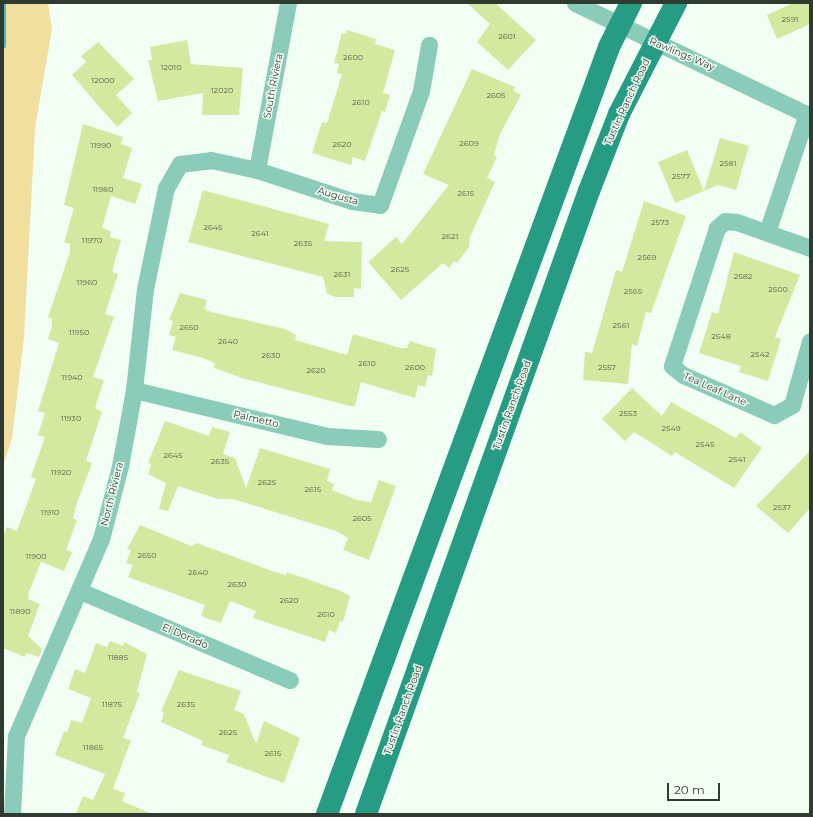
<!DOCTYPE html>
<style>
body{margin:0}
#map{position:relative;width:813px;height:817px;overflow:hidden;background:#f2fef4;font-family:Montserrat,sans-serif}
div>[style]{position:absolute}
.green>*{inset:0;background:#f1df9f}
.stream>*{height:5.5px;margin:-2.75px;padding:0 2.75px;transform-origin:2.75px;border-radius:2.75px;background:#4fb8c1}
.building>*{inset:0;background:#d4e9a0}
.minor>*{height:17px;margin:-8.5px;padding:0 8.5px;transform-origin:8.5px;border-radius:8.5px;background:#8acbba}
.primary>*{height:22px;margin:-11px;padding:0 11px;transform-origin:11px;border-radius:11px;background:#269c84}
span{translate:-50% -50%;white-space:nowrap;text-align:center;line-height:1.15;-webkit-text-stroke:3px #f2fef4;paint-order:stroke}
.number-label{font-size:8px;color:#58664c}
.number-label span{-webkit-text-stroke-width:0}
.street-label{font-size:10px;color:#2f3a30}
.frame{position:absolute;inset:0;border:4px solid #2f3a30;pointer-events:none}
.scale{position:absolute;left:667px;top:783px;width:53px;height:18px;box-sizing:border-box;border:2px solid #2f3a30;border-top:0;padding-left:5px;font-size:12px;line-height:14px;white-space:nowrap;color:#2f3a30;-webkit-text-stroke:3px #f2fef4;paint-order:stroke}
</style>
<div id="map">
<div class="green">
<i style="clip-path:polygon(3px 3px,48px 3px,52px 29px,35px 128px,24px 337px,12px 439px,3px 465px)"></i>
</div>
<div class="stream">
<i style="left:3px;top:46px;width:43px;rotate:-90deg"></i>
</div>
<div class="building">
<i style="clip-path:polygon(467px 3px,495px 3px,536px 40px,508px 70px,477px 42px,490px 24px)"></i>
<i style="clip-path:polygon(793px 3px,810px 3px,810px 24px,777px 39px,767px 15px)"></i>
<i style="clip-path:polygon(347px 30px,376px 39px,375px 44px,395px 50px,383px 93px,390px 95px,385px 112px,382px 111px,365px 161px,353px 157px,351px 165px,312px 153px,322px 122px,327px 123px,342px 74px,337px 73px,339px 64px,334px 63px,342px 33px,346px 34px)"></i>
<i style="clip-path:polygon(187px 40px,191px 64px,243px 68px,239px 115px,202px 115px,203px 93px,158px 101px,148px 60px,152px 60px,150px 47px)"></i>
<i style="clip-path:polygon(98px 42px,134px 79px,116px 95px,132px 113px,117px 127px,72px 75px,86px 62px,81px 56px)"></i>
<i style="clip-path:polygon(472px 69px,515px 87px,513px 91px,521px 95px,500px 134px,494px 155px,497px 157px,487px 178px,495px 182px,470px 237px,469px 247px,457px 263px,454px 261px,449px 268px,443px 263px,401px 300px,368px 262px,396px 237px,402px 244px,449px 185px,423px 174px)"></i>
<i style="clip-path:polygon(83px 124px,123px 137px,121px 144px,132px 148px,123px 178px,142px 184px,135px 204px,111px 196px,102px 228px,111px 231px,110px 237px,121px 240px,112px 272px,118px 274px,105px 314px,114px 317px,93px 377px,104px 380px,95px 408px,102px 412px,86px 461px,92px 463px,76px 506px,73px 518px,77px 520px,66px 550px,72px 552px,64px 571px,41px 562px,29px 592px,28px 599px,40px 604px,28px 636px,42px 649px,39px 657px,26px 653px,25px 657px,3px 648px,3px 537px,7px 527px,17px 531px,36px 479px,31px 477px,45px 437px,38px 435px,45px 413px,38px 411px,59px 343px,48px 339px,52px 327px,52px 319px,48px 317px,70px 252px,70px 244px,64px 242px,74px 208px,64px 205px)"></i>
<i style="clip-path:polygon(720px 138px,749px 146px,736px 190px,718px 185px,704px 191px)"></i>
<i style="clip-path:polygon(687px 150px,704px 191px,675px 203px,658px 162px)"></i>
<i style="clip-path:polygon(203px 190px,329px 224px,324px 241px,362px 242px,361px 289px,354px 288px,354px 297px,336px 297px,327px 294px,323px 277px,188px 242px)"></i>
<i style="clip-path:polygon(644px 201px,686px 216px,651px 313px,646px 312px,637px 346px,632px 344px,628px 384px,583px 380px,585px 352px,592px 353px,616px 270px,622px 272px)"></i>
<i style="clip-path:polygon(734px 252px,800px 275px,775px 337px,781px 339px,768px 381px,739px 372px,741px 366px,699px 353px,712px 312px,718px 314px)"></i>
<i style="clip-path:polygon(180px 293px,207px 300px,205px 309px,211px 312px,285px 329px,296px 335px,295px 340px,347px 355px,353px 334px,401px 348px,407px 348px,410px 341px,436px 349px,432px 376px,428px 375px,425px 387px,418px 385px,415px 398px,361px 382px,355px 406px,350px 406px,242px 378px,214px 368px,215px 363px,203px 358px,172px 350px,176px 337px,169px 335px,173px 321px,169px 320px)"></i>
<i style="clip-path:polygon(632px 388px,662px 416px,671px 402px,736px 438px,740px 432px,762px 448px,734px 488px,675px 452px,672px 456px,634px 432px,625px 441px,602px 419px)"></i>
<i style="clip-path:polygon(165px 421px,209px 436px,212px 427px,230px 432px,223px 454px,235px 458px,246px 488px,260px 448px,330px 469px,327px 481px,334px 484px,332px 490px,357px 500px,371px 502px,379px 480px,396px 486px,369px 560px,343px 550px,348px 538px,336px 531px,233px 499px,218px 499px,178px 486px,168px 511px,159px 509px,166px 483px,148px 474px,151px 464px,148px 463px)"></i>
<i style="clip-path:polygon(810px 451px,810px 508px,788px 533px,756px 506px)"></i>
<i style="clip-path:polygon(140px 525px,191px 546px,197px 543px,275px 572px,286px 575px,287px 572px,341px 591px,350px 596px,343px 622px,340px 621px,336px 633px,329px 630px,325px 642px,253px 618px,256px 611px,230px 601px,221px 623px,206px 618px,201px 616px,205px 605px,128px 577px,133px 565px,126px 563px,131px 550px,127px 549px)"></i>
<i style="clip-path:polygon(110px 641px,123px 646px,124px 642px,147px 654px,137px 692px,140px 693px,123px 738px,131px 740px,113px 789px,125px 793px,122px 801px,152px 814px,76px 814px,83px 796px,93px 800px,105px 774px,55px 755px,64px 731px,67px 732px,71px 720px,82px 723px,91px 698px,68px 689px,75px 669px,85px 673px,96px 643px,107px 647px)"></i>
<i style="clip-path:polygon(179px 670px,241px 691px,234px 710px,244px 714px,256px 744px,264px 721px,300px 738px,284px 783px,226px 762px,229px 755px,201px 745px,203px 741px,161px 722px,164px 712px,161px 711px)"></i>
</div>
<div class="minor">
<i style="left:575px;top:3px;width:261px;rotate:25.7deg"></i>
<i style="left:257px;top:170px;width:170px;rotate:-79.5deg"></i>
<i style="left:767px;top:232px;width:125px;rotate:-71.3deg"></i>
<i style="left:810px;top:248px;width:77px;rotate:-160.4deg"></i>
<i style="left:737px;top:222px;width:12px;rotate:-175deg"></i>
<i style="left:725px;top:221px;width:11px;rotate:139deg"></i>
<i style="left:717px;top:228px;width:145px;rotate:108.1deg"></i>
<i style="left:672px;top:366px;width:14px;rotate:39deg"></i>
<i style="left:683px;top:375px;width:99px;rotate:23.7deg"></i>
<i style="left:774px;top:415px;width:21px;rotate:-29deg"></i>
<i style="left:792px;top:405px;width:66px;rotate:-74.3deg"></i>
<i style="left:134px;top:390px;width:198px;rotate:13.4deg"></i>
<i style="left:327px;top:436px;width:51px;rotate:3.4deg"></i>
<i style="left:80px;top:591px;width:228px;rotate:23deg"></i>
<i style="left:12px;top:814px;width:78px;rotate:-87.1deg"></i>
<i style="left:16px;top:736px;width:215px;rotate:-66.7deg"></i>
<i style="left:101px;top:539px;width:75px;rotate:-75.4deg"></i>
<i style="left:120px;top:466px;width:77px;rotate:-79.6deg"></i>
<i style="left:134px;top:390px;width:102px;rotate:-83.8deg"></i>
<i style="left:145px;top:289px;width:103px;rotate:-78.3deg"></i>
<i style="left:166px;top:188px;width:28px;rotate:-60deg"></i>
<i style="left:180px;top:164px;width:31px;rotate:-7deg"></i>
<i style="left:211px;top:160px;width:47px;rotate:12.3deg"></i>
<i style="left:257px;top:170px;width:100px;rotate:18.1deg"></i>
<i style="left:352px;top:201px;width:28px;rotate:8deg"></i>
<i style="left:380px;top:205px;width:121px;rotate:-70.2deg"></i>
<i style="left:421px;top:91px;width:47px;rotate:-80.1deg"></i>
</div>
<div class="primary">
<i style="left:327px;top:814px;width:817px;rotate:-69.81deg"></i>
<i style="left:609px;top:47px;width:49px;rotate:-63.4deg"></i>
<i style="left:366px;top:814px;width:662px;rotate:-70.31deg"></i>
<i style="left:589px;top:191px;width:83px;rotate:-68.7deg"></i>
<i style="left:619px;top:114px;width:125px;rotate:-62.8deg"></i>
</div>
<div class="number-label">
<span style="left:790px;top:20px">2591</span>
<span style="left:507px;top:37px">2601</span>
<span style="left:353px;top:58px">2600</span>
<span style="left:171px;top:68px">12010</span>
<span style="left:103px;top:81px">12000</span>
<span style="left:222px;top:91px">12020</span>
<span style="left:496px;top:96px">2605</span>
<span style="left:361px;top:103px">2610</span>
<span style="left:469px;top:144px">2609</span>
<span style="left:342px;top:145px">2620</span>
<span style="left:101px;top:146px">11990</span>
<span style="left:728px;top:164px">2581</span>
<span style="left:681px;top:177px">2577</span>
<span style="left:103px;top:190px">11980</span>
<span style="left:466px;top:194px">2615</span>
<span style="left:660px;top:223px">2573</span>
<span style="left:213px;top:228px">2645</span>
<span style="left:260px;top:234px">2641</span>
<span style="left:450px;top:237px">2621</span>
<span style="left:92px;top:241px">11970</span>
<span style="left:303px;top:244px">2635</span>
<span style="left:647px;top:258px">2569</span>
<span style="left:400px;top:270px">2625</span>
<span style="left:342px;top:275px">2631</span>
<span style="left:743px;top:277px">2582</span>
<span style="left:87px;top:283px">11960</span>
<span style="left:778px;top:290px">2500</span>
<span style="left:633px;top:292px">2565</span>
<span style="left:621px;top:326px">2561</span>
<span style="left:189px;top:328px">2650</span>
<span style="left:79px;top:333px">11950</span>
<span style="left:721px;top:337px">2548</span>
<span style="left:228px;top:342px">2640</span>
<span style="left:760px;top:355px">2542</span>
<span style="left:271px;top:356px">2630</span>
<span style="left:367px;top:364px">2610</span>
<span style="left:415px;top:368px">2600</span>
<span style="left:607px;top:368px">2557</span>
<span style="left:316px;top:371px">2620</span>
<span style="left:72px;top:378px">11940</span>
<span style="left:628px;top:414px">2553</span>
<span style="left:71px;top:419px">11930</span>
<span style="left:671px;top:429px">2549</span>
<span style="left:705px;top:445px">2545</span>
<span style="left:173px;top:456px">2645</span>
<span style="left:737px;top:460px">2541</span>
<span style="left:220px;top:462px">2635</span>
<span style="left:61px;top:473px">11920</span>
<span style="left:267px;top:483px">2625</span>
<span style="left:313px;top:490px">2615</span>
<span style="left:782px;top:508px">2537</span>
<span style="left:50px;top:513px">11910</span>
<span style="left:362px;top:519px">2605</span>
<span style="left:147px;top:556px">2650</span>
<span style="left:36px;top:557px">11900</span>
<span style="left:198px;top:573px">2640</span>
<span style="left:237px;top:585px">2630</span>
<span style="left:289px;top:601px">2620</span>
<span style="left:20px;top:612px">11890</span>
<span style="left:326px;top:615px">2610</span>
<span style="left:118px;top:658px">11885</span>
<span style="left:112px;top:705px">11875</span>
<span style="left:186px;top:705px">2635</span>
<span style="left:228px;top:733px">2625</span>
<span style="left:93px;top:748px">11865</span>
<span style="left:273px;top:754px">2615</span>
</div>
<div class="street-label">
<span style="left:682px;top:54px;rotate:23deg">Rawlings Way</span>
<span style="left:273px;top:86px;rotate:-79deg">South Riviera</span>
<span style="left:627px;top:102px;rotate:-65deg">Tustin Ranch Road</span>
<span style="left:338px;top:196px;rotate:16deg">Augusta</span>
<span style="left:715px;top:389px;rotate:24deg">Tea Leaf Lane</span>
<span style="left:512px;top:405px;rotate:-70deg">Tustin Ranch Road</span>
<span style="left:256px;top:419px;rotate:13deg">Palmetto</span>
<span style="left:112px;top:494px;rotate:-76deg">North Riviera</span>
<span style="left:185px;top:636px;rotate:23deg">El Dorado</span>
<span style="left:403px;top:710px;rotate:-70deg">Tustin Ranch Road</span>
</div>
<div class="frame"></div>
<div class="scale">20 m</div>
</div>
